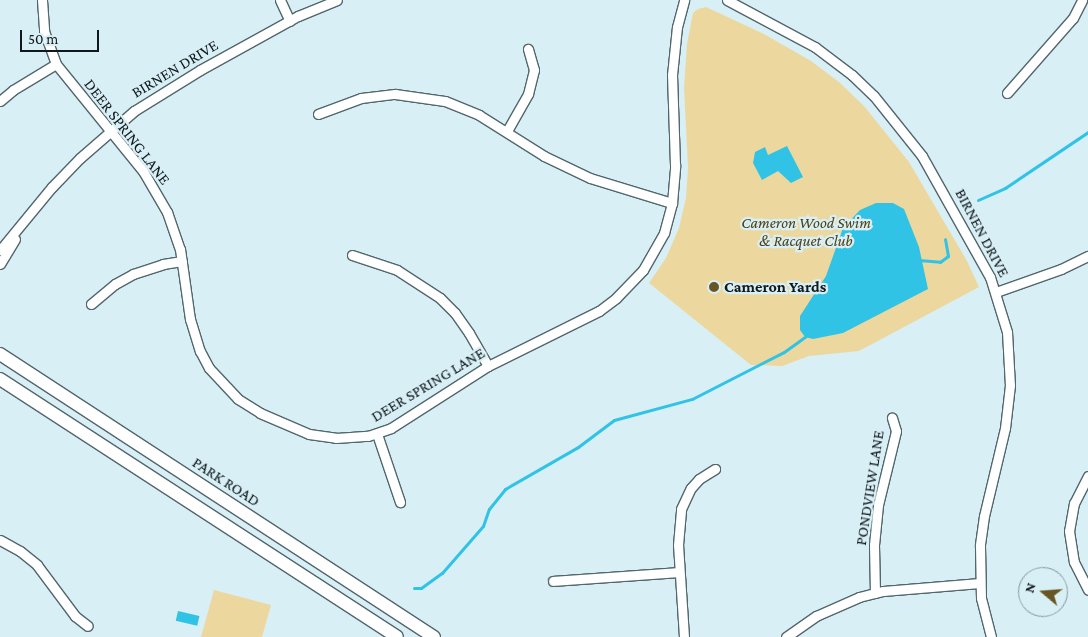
<!DOCTYPE html>
<html>
<head>
<meta charset="utf-8">
<style>
  body { margin:0 }
  #map { position:relative; width:1088px; height:637px; overflow:hidden; background:#d8eff6; font-family:"Crimson Pro",serif }
  div>[style] { position:absolute }
  [style*='--x'] { left:calc(var(--x)*1px); top:calc(var(--y)*1px); width:calc(var(--w)*1px); rotate:calc(var(--a)*1deg) }
  .green>* { inset:0; background:#ecd89e }
  .water>* { inset:0; background:#30c3e6; transform-origin:0 0 }
  .stream>* { height:3px; margin:-1.5px; padding:0 1.5px; transform-origin:1.5px; border-radius:1.5px; background:#30c3e6 }
  .roads { filter:drop-shadow(1px 0 #52666c) drop-shadow(-1px 0 #52666c) drop-shadow(0 1px #52666c) drop-shadow(0 -1px #52666c) }
  .street>* { height:9px; margin:-4.5px; padding:0 4.5px; transform-origin:4.5px; border-radius:4.5px; background:#fff }
  .secondary>* { height:12px; margin:-6px; padding:0 6px; transform-origin:6px; border-radius:6px; background:#fff }
  .dots>* { width:14px; height:14px; translate:-50% -50%; box-sizing:border-box; border:2px solid #d8eff6; border-radius:50% }
  span { translate:-50% -50%; white-space:nowrap; text-align:center; line-height:1.15; -webkit-text-stroke:4.5px #d8eff6; paint-order:stroke }
  .street-label { font-size:16px; color:#10181a }
  .park-label { font-size:16px; color:#4e4015; font-style:italic }
  .poi-label { font-size:16px; color:#10181a; font-weight:700 }
  .left { translate:0 -50%; text-align:left }
  .north { position:absolute; left:1018px; top:567px; width:50px; height:50px; box-sizing:border-box; background:#d8eff6; border:1px solid #88999e; border-radius:50%; rotate:288deg; font-size:14px; font-weight:700; line-height:20px; text-align:center; color:#10181a }
  .north::after { content:''; display:block; margin:auto; width:18px; height:22px; background:#675624; clip-path:polygon(50% 0,100% 100%,50% 72%,0 100%) }
  .scale { position:absolute; left:20px; top:30px; width:79px; height:22px; box-sizing:border-box; border:2px solid #10181a; border-top:0; padding-left:6px; font-size:15px; line-height:18px; white-space:nowrap; color:#10181a; -webkit-text-stroke:4px #d8eff6; paint-order:stroke }
</style>
</head>
<body>
<div id="map">
  <div class="green">
    <i style="clip-path:polygon(706px 7px,764px 34px,811px 61px,839px 82px,864px 106px,909px 162px,967px 261px,979px 287px,859px 351px,809px 356px,782px 366px,751px 365px,649px 283px,666px 258px,679px 228px,686px 198px,688px 167px,684px 88px,687px 44px,693px 13px,698px 9px)"></i>
    <i style="clip-path:polygon(214px 590px,271px 605px,262px 637px,201px 637px)"></i>
  </div>
  <div class="water">
    <i style="clip-path:polygon(787px 146px,803px 177px,791px 183px,778px 171px,762px 180px,753px 163px,755px 152px,765px 147px,768px 155px)"></i>
    <i style="clip-path:polygon(876px 203px,893px 203px,904px 209px,919px 247px,928px 289px,843px 333px,813px 339px,805px 337px,800px 330px,800px 316px,826px 276px,843px 228px,860px 210px)"></i>
    <i style="left:178px;top:611px;width:22px;height:10px;rotate:13deg"></i>
  </div>
  <div class="stream">
    <i style="--x:978;--y:200;--w:30;--a:-24"></i>
    <i style="--x:1005;--y:188;--w:100;--a:-34"></i>
    <i style="--x:919;--y:260;--w:21;--a:5"></i>
    <i style="--x:940;--y:262;--w:10;--a:-37"></i>
    <i style="--x:948;--y:256;--w:17;--a:-100"></i>
    <i style="--x:414;--y:588;--w:7;--a:0"></i>
    <i style="--x:421;--y:588;--w:26;--a:-36"></i>
    <i style="--x:442;--y:573;--w:62;--a:-48.9"></i>
    <i style="--x:483;--y:526;--w:18;--a:-71"></i>
    <i style="--x:489;--y:509;--w:26;--a:-51"></i>
    <i style="--x:505;--y:489;--w:84;--a:-29.9"></i>
    <i style="--x:578;--y:447;--w:45;--a:-36.9"></i>
    <i style="--x:614;--y:420;--w:81;--a:-15.1"></i>
    <i style="--x:692;--y:399;--w:103;--a:-27.1"></i>
    <i style="--x:784;--y:352;--w:29;--a:-36"></i>
  </div>
  <div class="roads">
    <div class="street">
      <i style="--x:42;--y:0;--w:31;--a:86"></i>
      <i style="--x:44;--y:31;--w:35;--a:70"></i>
      <i style="--x:56;--y:64;--w:138;--a:50.9"></i>
      <i style="--x:143;--y:171;--w:48;--a:59.7"></i>
      <i style="--x:167;--y:212;--w:39;--a:71"></i>
      <i style="--x:180;--y:249;--w:71;--a:81.9"></i>
      <i style="--x:190;--y:319;--w:34;--a:73"></i>
      <i style="--x:200;--y:351;--w:19;--a:62"></i>
      <i style="--x:209;--y:368;--w:42;--a:46.9"></i>
      <i style="--x:238;--y:399;--w:26;--a:32"></i>
      <i style="--x:260;--y:413;--w:53;--a:23.2"></i>
      <i style="--x:309;--y:434;--w:27;--a:8"></i>
      <i style="--x:336;--y:438;--w:32;--a:-4"></i>
      <i style="--x:368;--y:436;--w:24;--a:-19"></i>
      <i style="--x:391;--y:428;--w:115;--a:-32.6"></i>
      <i style="--x:488;--y:366;--w:124;--a:-26.4"></i>
      <i style="--x:599;--y:311;--w:21;--a:-37"></i>
      <i style="--x:616;--y:298;--w:39;--a:-46"></i>
      <i style="--x:643;--y:270;--w:43;--a:-60.4"></i>
      <i style="--x:664;--y:233;--w:31;--a:-75"></i>
      <i style="--x:672;--y:203;--w:38;--a:-85"></i>
      <i style="--x:675;--y:165;--w:90;--a:-91.9"></i>
      <i style="--x:672;--y:75;--w:48;--a:-84.1"></i>
      <i style="--x:677;--y:27;--w:28;--a:-75"></i>
      <i style="--x:280;--y:0;--w:23;--a:65"></i>
      <i style="--x:727;--y:0;--w:100;--a:28.1"></i>
      <i style="--x:815;--y:47;--w:46;--a:37.1"></i>
      <i style="--x:852;--y:75;--w:30;--a:44"></i>
      <i style="--x:874;--y:96;--w:77;--a:51.3"></i>
      <i style="--x:922;--y:156;--w:139;--a:60.7"></i>
      <i style="--x:990;--y:277;--w:58;--a:72.8"></i>
      <i style="--x:1007;--y:332;--w:53;--a:86.8"></i>
      <i style="--x:1010;--y:385;--w:43;--a:96.6"></i>
      <i style="--x:1005;--y:428;--w:90;--a:103.4"></i>
      <i style="--x:984;--y:516;--w:30;--a:98"></i>
      <i style="--x:980;--y:546;--w:52;--a:88.9"></i>
      <i style="--x:981;--y:598;--w:40;--a:75.6"></i>
      <i style="--x:1007;--y:93;--w:100;--a:-48.7"></i>
      <i style="--x:1073;--y:18;--w:20;--a:-63"></i>
      <i style="--x:0;--y:101;--w:17;--a:-40"></i>
      <i style="--x:13;--y:90;--w:50;--a:-31.2"></i>
      <i style="--x:318;--y:114;--w:46;--a:-20.4"></i>
      <i style="--x:361;--y:98;--w:34;--a:-7"></i>
      <i style="--x:395;--y:94;--w:50;--a:8"></i>
      <i style="--x:445;--y:101;--w:37;--a:22"></i>
      <i style="--x:479;--y:115;--w:77;--a:32.2"></i>
      <i style="--x:544;--y:156;--w:51;--a:25.6"></i>
      <i style="--x:590;--y:178;--w:86;--a:17"></i>
      <i style="--x:507;--y:131;--w:43;--a:-60.4"></i>
      <i style="--x:528;--y:94;--w:25;--a:-76"></i>
      <i style="--x:534;--y:70;--w:22;--a:-106"></i>
      <i style="--x:0;--y:250;--w:82;--a:-50.5"></i>
      <i style="--x:52;--y:187;--w:40;--a:-46"></i>
      <i style="--x:80;--y:158;--w:72;--a:-41"></i>
      <i style="--x:134;--y:111;--w:78;--a:-31.8"></i>
      <i style="--x:200;--y:70;--w:112;--a:-28.9"></i>
      <i style="--x:298;--y:16;--w:42;--a:-22.3"></i>
      <i style="--x:352;--y:255;--w:47;--a:18.4"></i>
      <i style="--x:397;--y:270;--w:51;--a:33.1"></i>
      <i style="--x:440;--y:298;--w:21;--a:45"></i>
      <i style="--x:455;--y:313;--w:24;--a:55"></i>
      <i style="--x:469;--y:333;--w:38;--a:60"></i>
      <i style="--x:0;--y:264;--w:29;--a:-59"></i>
      <i style="--x:996;--y:292;--w:69;--a:-19.5"></i>
      <i style="--x:1061;--y:269;--w:30;--a:-26"></i>
      <i style="--x:91;--y:304;--w:31;--a:-40"></i>
      <i style="--x:115;--y:284;--w:21;--a:-29"></i>
      <i style="--x:133;--y:274;--w:32;--a:-18"></i>
      <i style="--x:163;--y:264;--w:19;--a:-9"></i>
      <i style="--x:377;--y:434;--w:72;--a:71.3"></i>
      <i style="--x:1088;--y:476;--w:30;--a:117"></i>
      <i style="--x:1074;--y:503;--w:28;--a:100"></i>
      <i style="--x:1069;--y:531;--w:31;--a:81"></i>
      <i style="--x:1074;--y:562;--w:31;--a:63"></i>
      <i style="--x:0;--y:540;--w:23;--a:29"></i>
      <i style="--x:20;--y:551;--w:22;--a:39"></i>
      <i style="--x:37;--y:565;--w:64;--a:53.3"></i>
      <i style="--x:75;--y:616;--w:16;--a:38"></i>
      <i style="--x:553;--y:581;--w:126;--a:-4.1"></i>
      <i style="--x:875;--y:593;--w:48;--a:-91.2"></i>
      <i style="--x:874;--y:545;--w:40;--a:-84.3"></i>
      <i style="--x:878;--y:505;--w:76;--a:-76.3"></i>
      <i style="--x:896;--y:431;--w:14;--a:-107"></i>
      <i style="--x:684;--y:637;--w:92;--a:-93.7"></i>
      <i style="--x:678;--y:545;--w:36;--a:-85"></i>
      <i style="--x:681;--y:509;--w:23;--a:-65"></i>
      <i style="--x:691;--y:488;--w:12;--a:-48"></i>
      <i style="--x:699;--y:479;--w:19;--a:-32"></i>
      <i style="--x:786;--y:637;--w:37;--a:-35"></i>
      <i style="--x:816;--y:616;--w:47;--a:-23.8"></i>
      <i style="--x:859;--y:597;--w:25;--a:-14"></i>
      <i style="--x:883;--y:591;--w:97;--a:-4.7"></i>
    </div>
    <div class="secondary">
      <i style="--x:0;--y:354;--w:518;--a:33.11"></i>
      <i style="--x:0;--y:379;--w:473;--a:33"></i>
    </div>
  </div>
  <div class="dots">
    <i style="left:714px;top:287px;background:#675624"></i>
  </div>
  <div class="street-label">
    <span style="left:175px;top:69px;rotate:-31deg">BIRNEN DRIVE</span>
    <span style="left:127px;top:132px;rotate:52deg">DEER SPRING LANE</span>
    <span style="left:982px;top:233px;rotate:62deg">BIRNEN DRIVE</span>
    <span style="left:428px;top:385px;rotate:-31deg">DEER SPRING LANE</span>
    <span style="left:226px;top:482px;rotate:33deg">PARK ROAD</span>
    <span style="left:870px;top:488px;rotate:-81deg">PONDVIEW LANE</span>
  </div>
  <div class="park-label">
    <span style="left:806px;top:232px">Cameron Wood Swim<br>&amp; Racquet Club</span>
  </div>
  <div class="poi-label">
    <span class="left" style="left:724px;top:287px">Cameron Yards</span>
  </div>
  <div class="north">N</div>
  <div class="scale">50 m</div>
</div>
</body>
</html>
